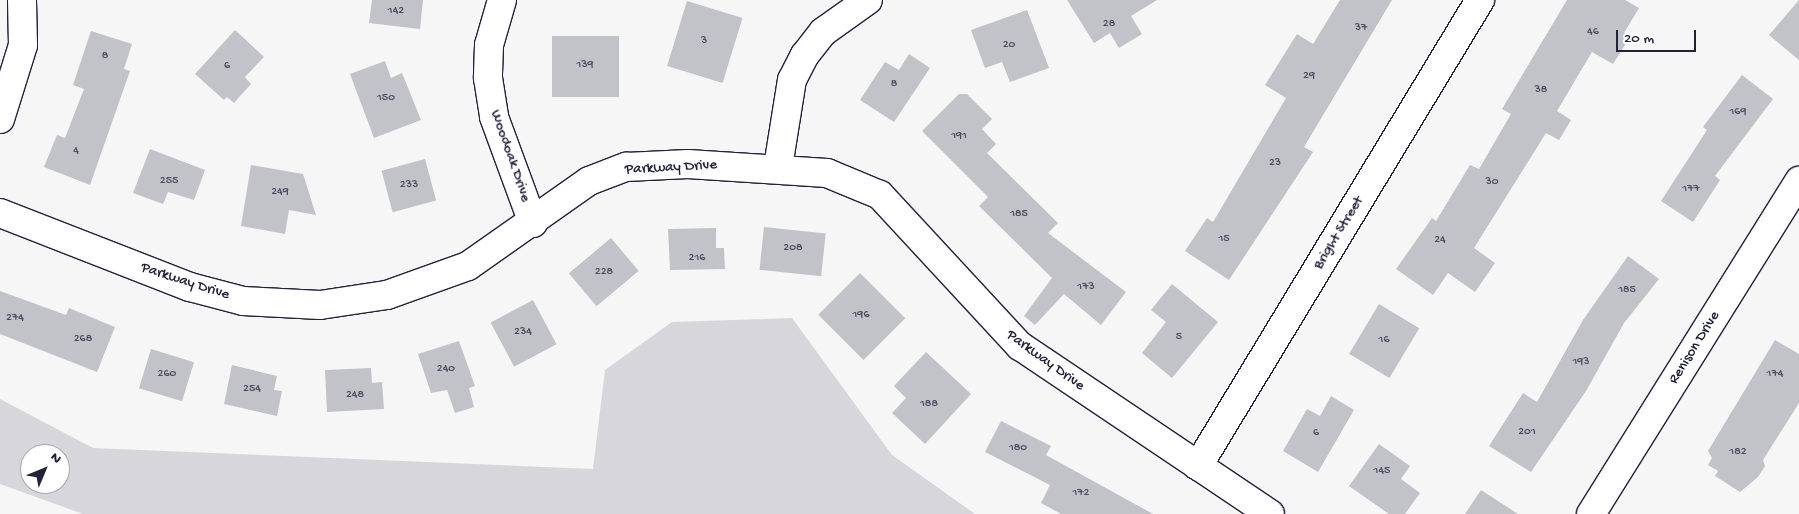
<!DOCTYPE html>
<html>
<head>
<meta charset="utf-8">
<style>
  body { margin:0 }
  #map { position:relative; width:1799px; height:514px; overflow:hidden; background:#f6f6f7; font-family:"Gochi Hand",sans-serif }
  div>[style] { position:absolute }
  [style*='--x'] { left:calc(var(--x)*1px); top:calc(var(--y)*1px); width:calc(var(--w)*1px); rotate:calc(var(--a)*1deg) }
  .green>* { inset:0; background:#d7d7db }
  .building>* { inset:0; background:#c2c2c9; transform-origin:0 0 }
  .roads { filter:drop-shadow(1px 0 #22223b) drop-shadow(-1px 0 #22223b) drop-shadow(0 1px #22223b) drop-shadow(0 -1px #22223b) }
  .minor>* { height:28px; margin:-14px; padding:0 14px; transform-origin:14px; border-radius:14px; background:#fff }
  span { translate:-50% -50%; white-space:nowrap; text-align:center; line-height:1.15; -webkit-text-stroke:5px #fff; paint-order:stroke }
  .number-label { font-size:12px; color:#4a4a5e }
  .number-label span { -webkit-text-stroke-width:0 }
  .street-label { font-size:15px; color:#22223b }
  .north { position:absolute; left:20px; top:444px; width:50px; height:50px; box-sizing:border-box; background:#fff; border:1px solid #a7a7b1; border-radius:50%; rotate:45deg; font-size:14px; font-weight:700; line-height:20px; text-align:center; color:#22223b }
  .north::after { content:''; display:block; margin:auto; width:18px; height:22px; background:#22223b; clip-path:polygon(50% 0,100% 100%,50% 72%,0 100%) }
  .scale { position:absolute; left:1616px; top:30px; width:80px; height:22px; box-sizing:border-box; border:2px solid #22223b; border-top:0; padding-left:6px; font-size:15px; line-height:18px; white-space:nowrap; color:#22223b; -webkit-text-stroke:4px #fff; paint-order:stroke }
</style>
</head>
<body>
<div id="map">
  <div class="green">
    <i style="clip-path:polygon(evenodd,792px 318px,892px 455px,975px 514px,83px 514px,0 484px,0 399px,93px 448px,593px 469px,605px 370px,672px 322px,792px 318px,30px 454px,60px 454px,60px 484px,30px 484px,30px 454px)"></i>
  </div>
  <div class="building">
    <i style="clip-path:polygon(372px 0,423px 0,420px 29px,369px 23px)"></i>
    <i style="clip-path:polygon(1067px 0,1157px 0,1131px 16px,1142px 34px,1119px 48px,1110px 33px,1094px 43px)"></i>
    <i style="clip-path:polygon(1340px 0,1392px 0,1304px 147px,1313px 152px,1229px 280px,1185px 251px,1207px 218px,1213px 222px,1286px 98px,1265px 85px,1297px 34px,1313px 44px)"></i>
    <i style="clip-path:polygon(1567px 0,1625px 0,1639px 8px,1624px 33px,1630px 37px,1613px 64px,1592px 52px,1557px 111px,1571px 120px,1559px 140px,1546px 133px,1474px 248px,1495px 263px,1475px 292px,1448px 273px,1433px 295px,1396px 269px,1432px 218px,1436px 221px,1470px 165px,1479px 169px,1511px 114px,1502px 109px)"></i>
    <i style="clip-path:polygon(1799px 0,1799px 60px,1769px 35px)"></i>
    <i style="left:687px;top:1px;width:58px;height:68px;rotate:17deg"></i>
    <i style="clip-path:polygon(1027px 10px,1049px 68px,1010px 82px,1002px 62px,985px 68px,971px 30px)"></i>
    <i style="clip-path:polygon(235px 30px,264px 57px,245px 77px,251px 84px,234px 103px,227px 97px,224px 100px,195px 74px)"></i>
    <i style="clip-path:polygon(91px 31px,132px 44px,124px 69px,130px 71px,90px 185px,44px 167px,57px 135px,65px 138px,84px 89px,73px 85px)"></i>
    <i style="left:552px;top:36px;width:67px;height:61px"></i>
    <i style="clip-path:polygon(909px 54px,930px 68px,894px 122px,860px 100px,885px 62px,899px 70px)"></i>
    <i style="clip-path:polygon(385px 61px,391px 78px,402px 73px,421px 120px,374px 138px,350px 74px)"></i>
    <i style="clip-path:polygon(1742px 75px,1773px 99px,1715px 176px,1720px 180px,1693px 222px,1661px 201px,1707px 130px,1703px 127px)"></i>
    <i style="clip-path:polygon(959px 94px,967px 94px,992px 119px,982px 129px,996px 144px,987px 153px,1058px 223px,1048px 233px,1126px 292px,1101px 325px,1064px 294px,1035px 325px,1024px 316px,1052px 278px,979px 206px,988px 197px,922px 131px)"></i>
    <i style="clip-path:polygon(150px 149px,205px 170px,194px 200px,168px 192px,163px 204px,133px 193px)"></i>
    <i style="left:425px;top:159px;width:43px;height:45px;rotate:75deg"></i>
    <i style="clip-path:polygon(251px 165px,303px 174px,316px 215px,289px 210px,285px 234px,241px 226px)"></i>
    <i style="left:764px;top:227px;width:62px;height:43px;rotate:6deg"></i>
    <i style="clip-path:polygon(716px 228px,716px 248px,724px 248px,725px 269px,670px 270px,668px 229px)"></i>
    <i style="left:611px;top:238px;width:43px;height:55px;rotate:50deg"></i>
    <i style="clip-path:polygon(1628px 256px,1659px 279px,1624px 323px,1586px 391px,1531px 472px,1489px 446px,1523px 393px,1537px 402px,1583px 320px)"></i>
    <i style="left:860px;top:273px;width:64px;height:59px;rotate:45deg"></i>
    <i style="clip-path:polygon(1172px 284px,1218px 322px,1172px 378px,1142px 353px,1166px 322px,1151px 310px)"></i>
    <i style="clip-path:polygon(0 291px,66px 315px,69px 308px,115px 327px,97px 372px,0 334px)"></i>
    <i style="left:533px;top:300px;width:50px;height:48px;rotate:62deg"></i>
    <i style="left:1379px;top:304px;width:47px;height:58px;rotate:31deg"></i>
    <i style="clip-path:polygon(1775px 340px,1799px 354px,1799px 403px,1763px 460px,1765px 466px,1758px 477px,1740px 492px,1715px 476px,1718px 471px,1708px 465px,1712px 458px,1708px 451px)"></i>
    <i style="clip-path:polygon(459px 341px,475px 386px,469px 388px,474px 407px,455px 413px,447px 390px,431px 393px,418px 354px)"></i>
    <i style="left:151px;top:349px;width:45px;height:41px;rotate:17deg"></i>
    <i style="clip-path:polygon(926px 352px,971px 394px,925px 444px,892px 413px,906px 398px,894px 386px)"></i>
    <i style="clip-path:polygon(232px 365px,277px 376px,274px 390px,282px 391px,277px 416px,224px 404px)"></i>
    <i style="clip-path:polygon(371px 368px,372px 383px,382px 382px,384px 409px,327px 412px,325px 370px)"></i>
    <i style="clip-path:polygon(1331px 396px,1354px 410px,1318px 472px,1283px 451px,1307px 409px,1320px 416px)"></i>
    <i style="clip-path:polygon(1001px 421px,1051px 446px,1046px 455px,1153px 514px,1061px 514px,1041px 503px,1050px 485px,985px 452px)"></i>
    <i style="clip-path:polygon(1379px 444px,1410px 466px,1401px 479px,1420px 493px,1405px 514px,1389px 514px,1349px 486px)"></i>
    <i style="clip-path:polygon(1481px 490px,1518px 514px,1465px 514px)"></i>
  </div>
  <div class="roads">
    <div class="minor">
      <i style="--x:502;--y:0;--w:47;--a:106.1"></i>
      <i style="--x:489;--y:45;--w:33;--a:92"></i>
      <i style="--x:488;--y:78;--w:39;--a:81"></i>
      <i style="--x:494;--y:117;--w:113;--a:69.8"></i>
      <i style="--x:0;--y:119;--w:77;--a:-72.7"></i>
      <i style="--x:23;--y:45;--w:45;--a:-91.3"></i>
      <i style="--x:778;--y:167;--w:88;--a:-80.9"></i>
      <i style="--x:792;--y:80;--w:28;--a:-63"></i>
      <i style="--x:805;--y:55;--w:29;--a:-52"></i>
      <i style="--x:823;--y:32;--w:55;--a:-35.4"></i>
      <i style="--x:0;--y:213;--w:204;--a:21.3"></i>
      <i style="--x:190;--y:287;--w:55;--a:14.8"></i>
      <i style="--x:243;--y:301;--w:77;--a:3"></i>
      <i style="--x:320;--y:305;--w:68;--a:-8.5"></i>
      <i style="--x:387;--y:295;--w:86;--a:-19.7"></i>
      <i style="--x:468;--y:266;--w:148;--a:-35.1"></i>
      <i style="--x:589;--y:181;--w:40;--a:-21"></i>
      <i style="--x:626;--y:167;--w:62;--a:-2.8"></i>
      <i style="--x:688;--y:164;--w:139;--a:3.7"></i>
      <i style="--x:827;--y:173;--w:57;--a:22.5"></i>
      <i style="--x:880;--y:195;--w:206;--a:47.2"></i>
      <i style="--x:1020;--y:346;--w:301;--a:33.9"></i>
      <i style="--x:1198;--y:466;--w:545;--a:-58.82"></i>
      <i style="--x:1591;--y:514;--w:393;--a:-58"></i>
    </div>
  </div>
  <div class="number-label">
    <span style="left:396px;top:12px">142</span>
    <span style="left:1109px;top:25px">28</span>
    <span style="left:1361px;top:29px">37</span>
    <span style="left:1593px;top:33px">46</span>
    <span style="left:704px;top:42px">3</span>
    <span style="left:1009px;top:46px">20</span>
    <span style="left:105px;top:57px">8</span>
    <span style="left:585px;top:66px">139</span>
    <span style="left:227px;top:67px">6</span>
    <span style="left:1309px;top:77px">29</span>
    <span style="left:894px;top:85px">8</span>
    <span style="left:1541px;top:91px">38</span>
    <span style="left:386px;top:99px">150</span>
    <span style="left:1738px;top:113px">169</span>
    <span style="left:959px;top:137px">191</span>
    <span style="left:76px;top:152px">4</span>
    <span style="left:1275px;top:164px">23</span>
    <span style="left:169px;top:182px">255</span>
    <span style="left:1492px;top:183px">30</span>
    <span style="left:409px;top:186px">233</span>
    <span style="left:1691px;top:190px">177</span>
    <span style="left:280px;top:193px">249</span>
    <span style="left:1019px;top:215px">185</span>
    <span style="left:1224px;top:240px">15</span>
    <span style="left:1440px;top:241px">24</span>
    <span style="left:793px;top:249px">208</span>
    <span style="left:697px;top:259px">216</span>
    <span style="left:604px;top:273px">228</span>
    <span style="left:1086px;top:288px">173</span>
    <span style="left:1627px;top:291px">185</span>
    <span style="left:861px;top:316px">196</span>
    <span style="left:15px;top:319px">274</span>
    <span style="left:523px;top:333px">234</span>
    <span style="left:1179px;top:338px">5</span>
    <span style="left:83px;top:340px">268</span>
    <span style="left:1384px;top:341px">16</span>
    <span style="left:1581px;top:363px">193</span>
    <span style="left:446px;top:370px">240</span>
    <span style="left:167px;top:375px">260</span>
    <span style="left:1775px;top:375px">174</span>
    <span style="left:252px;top:390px">254</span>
    <span style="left:355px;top:396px">248</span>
    <span style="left:929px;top:405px">188</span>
    <span style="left:1527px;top:433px">201</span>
    <span style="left:1316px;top:434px">6</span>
    <span style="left:1018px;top:449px">180</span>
    <span style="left:1738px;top:453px">182</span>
    <span style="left:1382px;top:472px">145</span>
    <span style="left:1081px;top:494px">172</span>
  </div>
  <div class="street-label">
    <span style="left:510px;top:156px;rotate:71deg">Woodoak Drive</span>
    <span style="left:671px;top:168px;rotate:-3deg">Parkway Drive</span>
    <span style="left:1339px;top:233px;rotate:-59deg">Bright Street</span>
    <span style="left:185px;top:282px;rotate:18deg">Parkway Drive</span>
    <span style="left:1695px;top:348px;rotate:-58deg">Renison Drive</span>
    <span style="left:1045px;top:361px;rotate:36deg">Parkway Drive</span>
  </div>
  <div class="north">N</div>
  <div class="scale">20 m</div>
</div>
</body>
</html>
